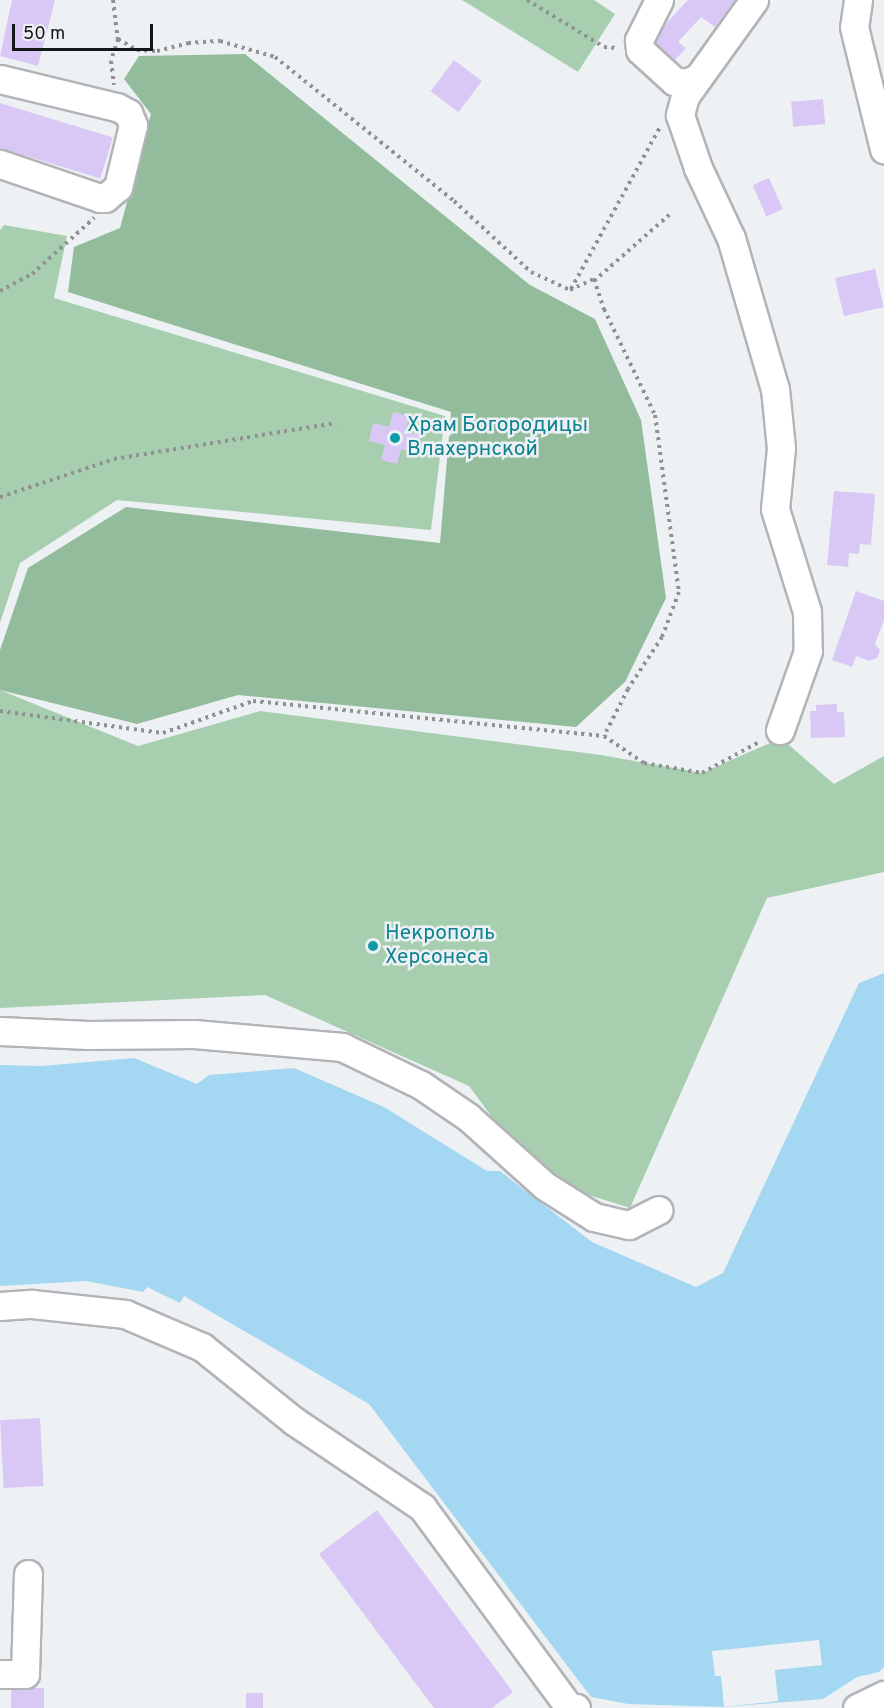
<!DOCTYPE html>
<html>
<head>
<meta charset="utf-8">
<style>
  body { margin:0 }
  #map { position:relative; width:884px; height:1708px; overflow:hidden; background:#eef1f4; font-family:Overpass,sans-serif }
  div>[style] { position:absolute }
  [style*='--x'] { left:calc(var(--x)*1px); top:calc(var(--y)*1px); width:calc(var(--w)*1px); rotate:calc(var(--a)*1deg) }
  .green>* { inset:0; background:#a7cfaf }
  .forest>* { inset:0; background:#92bc9b }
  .water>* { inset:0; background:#a4d8f2 }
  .pier>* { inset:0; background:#eef1f4 }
  .building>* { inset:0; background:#d9c8f6; transform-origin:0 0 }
  .path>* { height:4px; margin-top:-2px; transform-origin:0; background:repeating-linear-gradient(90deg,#8f9193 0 3px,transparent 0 7.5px) }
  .roads { filter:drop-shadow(2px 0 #b2b4b7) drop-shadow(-2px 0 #b2b4b7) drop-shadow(0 2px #b2b4b7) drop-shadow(0 -2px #b2b4b7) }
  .minor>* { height:27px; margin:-13.5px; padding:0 13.5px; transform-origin:13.5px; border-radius:13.5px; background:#fff }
  .dots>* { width:16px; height:16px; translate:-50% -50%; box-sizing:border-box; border:3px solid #eef1f4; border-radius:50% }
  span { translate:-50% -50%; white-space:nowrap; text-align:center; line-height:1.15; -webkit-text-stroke:5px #eef1f4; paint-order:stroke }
  .culture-label { font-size:21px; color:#0d838f }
  .left { translate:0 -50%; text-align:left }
  .scale { position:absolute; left:12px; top:24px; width:141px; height:27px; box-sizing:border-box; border:3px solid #151617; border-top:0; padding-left:8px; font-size:18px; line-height:21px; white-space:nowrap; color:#151617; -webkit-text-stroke:4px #eef1f4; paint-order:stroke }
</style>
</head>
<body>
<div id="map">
  <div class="green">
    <i style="clip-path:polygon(462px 0,594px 0,615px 14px,578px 72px)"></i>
    <i style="clip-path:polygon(4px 225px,67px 236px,54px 298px,445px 416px,431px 530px,117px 500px,20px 563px,0 623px,0 230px)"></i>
    <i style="clip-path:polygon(0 690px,138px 746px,260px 711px,601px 755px,702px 773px,781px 738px,834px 784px,884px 756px,884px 872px,767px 898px,630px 1208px,538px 1179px,469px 1086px,265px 995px,0 1008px)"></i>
  </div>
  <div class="forest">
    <i style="clip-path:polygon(245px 54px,530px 285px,595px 319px,641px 420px,666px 598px,625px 682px,576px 727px,238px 695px,137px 724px,0 690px,0 650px,28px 568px,126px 507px,440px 543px,451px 412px,68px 292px,74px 247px,120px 228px,151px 114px,124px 79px,139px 56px)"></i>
  </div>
  <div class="water">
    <i style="clip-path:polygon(884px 973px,884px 1667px,879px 1672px,857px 1677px,823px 1699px,724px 1707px,628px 1704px,591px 1697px,369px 1404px,184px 1296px,180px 1303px,147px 1287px,143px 1292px,86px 1281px,0 1286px,0 1065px,42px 1066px,134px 1058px,197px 1084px,209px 1075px,294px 1068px,384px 1107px,487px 1171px,500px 1171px,592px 1242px,696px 1287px,723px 1273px,859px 983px)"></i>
  </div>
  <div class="pier">
    <i style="clip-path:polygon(819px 1640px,822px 1665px,775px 1670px,778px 1701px,724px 1707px,721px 1676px,715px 1676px,712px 1651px)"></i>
  </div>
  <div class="building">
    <i style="clip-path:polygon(12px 0,55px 0,38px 66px,0 56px)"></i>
    <i style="clip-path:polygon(688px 0,735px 0,715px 27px,701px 17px,678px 42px,686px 48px,675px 60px,655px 43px,663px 27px)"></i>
    <i style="left:454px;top:60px;width:35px;height:39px;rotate:37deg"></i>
    <i style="left:823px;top:99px;width:25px;height:32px;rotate:85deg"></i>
    <i style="left:0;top:103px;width:118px;height:43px;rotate:17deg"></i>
    <i style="left:769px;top:178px;width:34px;height:18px;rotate:66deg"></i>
    <i style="left:875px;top:269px;width:39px;height:41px;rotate:77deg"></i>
    <i style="clip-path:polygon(393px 412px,409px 416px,406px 431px,421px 435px,416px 453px,401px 449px,397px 464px,381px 460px,385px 445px,369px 441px,373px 423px,389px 427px)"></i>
    <i style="clip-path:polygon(834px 491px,875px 494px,871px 545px,860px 544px,859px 554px,849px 553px,848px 567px,827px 565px)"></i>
    <i style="clip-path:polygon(856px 591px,884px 601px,884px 620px,875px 644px,880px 650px,877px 658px,869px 661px,856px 656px,852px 667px,832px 660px)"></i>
    <i style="clip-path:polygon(837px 704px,837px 712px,844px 712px,845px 737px,811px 738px,810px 711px,816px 711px,816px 705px)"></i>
    <i style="left:40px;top:1418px;width:68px;height:40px;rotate:87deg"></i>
    <i style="clip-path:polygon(377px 1510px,513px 1692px,492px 1708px,434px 1708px,319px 1554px)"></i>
    <i style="left:44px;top:1688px;width:20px;height:33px;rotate:90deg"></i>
    <i style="left:263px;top:1693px;width:15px;height:17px;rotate:90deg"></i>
  </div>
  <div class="path">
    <i style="--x:113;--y:0;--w:39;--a:83"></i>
    <i style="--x:118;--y:39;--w:23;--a:108"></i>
    <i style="--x:111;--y:61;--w:24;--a:83"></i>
    <i style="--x:527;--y:0;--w:90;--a:31.4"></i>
    <i style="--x:604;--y:47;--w:14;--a:4"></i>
    <i style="--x:118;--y:39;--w:22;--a:30"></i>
    <i style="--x:137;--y:50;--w:20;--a:3"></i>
    <i style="--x:157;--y:51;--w:32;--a:-14"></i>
    <i style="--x:188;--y:43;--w:32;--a:-4"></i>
    <i style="--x:220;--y:41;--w:57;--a:16.2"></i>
    <i style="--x:275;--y:57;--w:230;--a:38.8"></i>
    <i style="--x:454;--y:201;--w:105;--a:42.7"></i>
    <i style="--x:531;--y:272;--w:43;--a:24.8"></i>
    <i style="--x:570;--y:290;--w:26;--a:-25"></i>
    <i style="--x:594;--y:279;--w:32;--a:72"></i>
    <i style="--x:604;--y:309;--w:118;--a:64.3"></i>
    <i style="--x:655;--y:415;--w:179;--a:82.3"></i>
    <i style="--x:679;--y:592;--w:48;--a:110.7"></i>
    <i style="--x:662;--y:637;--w:62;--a:123.2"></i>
    <i style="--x:628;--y:689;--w:53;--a:117.1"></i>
    <i style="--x:604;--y:736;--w:48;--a:34"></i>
    <i style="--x:644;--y:763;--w:59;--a:9.8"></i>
    <i style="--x:702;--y:773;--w:67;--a:-28.5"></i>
    <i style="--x:594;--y:281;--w:103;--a:-41.4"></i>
    <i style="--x:571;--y:289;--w:185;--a:-61.2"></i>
    <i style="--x:0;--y:291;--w:36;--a:-28"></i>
    <i style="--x:32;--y:274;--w:84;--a:-42.1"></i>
    <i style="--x:0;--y:497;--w:120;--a:-18.4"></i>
    <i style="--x:114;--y:459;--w:225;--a:-9.2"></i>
    <i style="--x:0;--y:711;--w:164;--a:7.7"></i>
    <i style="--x:163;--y:733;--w:96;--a:-19.6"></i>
    <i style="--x:253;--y:701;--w:353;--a:5.7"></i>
  </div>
  <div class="roads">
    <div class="minor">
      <i style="--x:659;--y:0;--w:45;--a:116.6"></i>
      <i style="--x:639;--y:40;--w:10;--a:84"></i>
      <i style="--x:640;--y:50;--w:46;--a:42.4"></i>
      <i style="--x:674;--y:81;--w:12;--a:9"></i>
      <i style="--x:686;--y:83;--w:12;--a:-24"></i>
      <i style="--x:754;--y:0;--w:118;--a:125.7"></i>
      <i style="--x:685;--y:96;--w:20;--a:105"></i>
      <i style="--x:680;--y:115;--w:56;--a:71.2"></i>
      <i style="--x:698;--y:168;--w:77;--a:64.8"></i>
      <i style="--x:731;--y:238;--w:157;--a:73.8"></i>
      <i style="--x:775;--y:389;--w:59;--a:84.2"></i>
      <i style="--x:781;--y:448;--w:61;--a:95.6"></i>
      <i style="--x:775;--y:509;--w:108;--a:72.7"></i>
      <i style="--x:807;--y:612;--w:39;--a:89"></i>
      <i style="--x:808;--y:651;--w:84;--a:109.5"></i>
      <i style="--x:858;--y:0;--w:27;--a:98"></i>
      <i style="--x:854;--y:27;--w:126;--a:76.2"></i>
      <i style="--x:0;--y:79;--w:120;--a:13.5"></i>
      <i style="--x:117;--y:107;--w:13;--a:29"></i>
      <i style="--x:128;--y:113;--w:13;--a:67"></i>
      <i style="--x:133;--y:125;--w:64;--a:103.6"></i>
      <i style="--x:118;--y:187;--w:17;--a:140"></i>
      <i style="--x:105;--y:198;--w:5;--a:180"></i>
      <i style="--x:100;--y:198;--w:106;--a:-161.2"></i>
      <i style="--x:0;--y:1031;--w:88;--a:2.6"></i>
      <i style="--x:88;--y:1035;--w:106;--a:-0.5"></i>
      <i style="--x:194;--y:1034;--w:149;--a:5"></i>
      <i style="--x:342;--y:1047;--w:88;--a:25.7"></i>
      <i style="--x:421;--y:1085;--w:57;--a:34.2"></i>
      <i style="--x:468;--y:1117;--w:103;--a:41.9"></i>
      <i style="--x:545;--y:1186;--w:58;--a:32.3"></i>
      <i style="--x:594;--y:1217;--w:36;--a:13"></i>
      <i style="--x:629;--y:1225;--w:33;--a:-27"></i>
      <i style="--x:0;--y:1306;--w:32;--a:-4"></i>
      <i style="--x:32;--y:1304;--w:94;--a:6.1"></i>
      <i style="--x:125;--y:1314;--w:84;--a:23.2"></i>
      <i style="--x:202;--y:1347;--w:118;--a:38.8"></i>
      <i style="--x:294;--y:1421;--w:154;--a:33.9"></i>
      <i style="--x:422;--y:1507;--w:248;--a:53.7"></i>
      <i style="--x:569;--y:1707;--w:7;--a:8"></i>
      <i style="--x:0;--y:1674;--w:25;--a:0"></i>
      <i style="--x:25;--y:1674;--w:100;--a:-88.3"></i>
      <i style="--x:857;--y:1708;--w:30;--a:-26"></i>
    </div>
  </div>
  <div class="dots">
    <i style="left:395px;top:438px;background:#0f9aa8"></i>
    <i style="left:373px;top:946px;background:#0f9aa8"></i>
  </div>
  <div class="culture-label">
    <span class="left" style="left:407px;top:438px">Храм Богородицы<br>Влахернской</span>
    <span class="left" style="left:385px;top:946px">Некрополь<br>Херсонеса</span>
  </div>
  <div class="scale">50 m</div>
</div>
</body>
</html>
